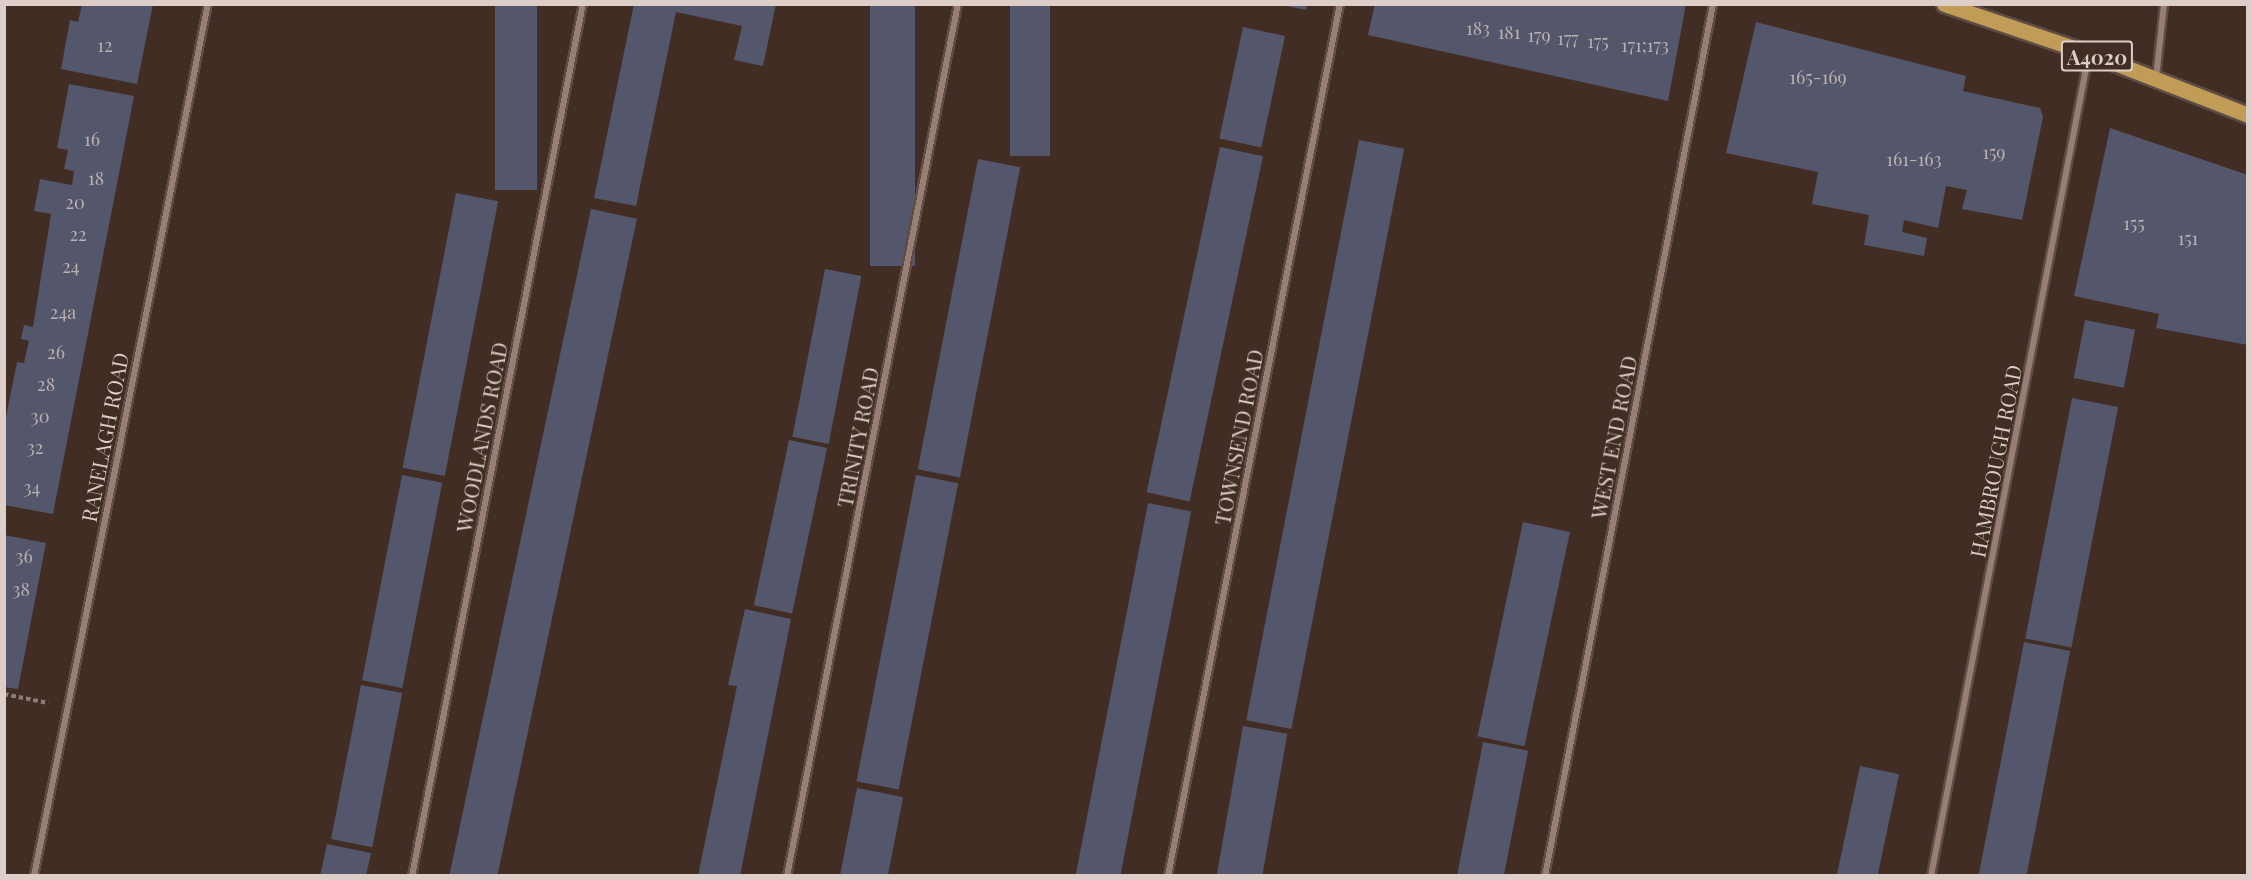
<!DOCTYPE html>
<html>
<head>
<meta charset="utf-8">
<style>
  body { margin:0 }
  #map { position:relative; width:2252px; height:880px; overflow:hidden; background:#422d24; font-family:"Playfair Display",serif }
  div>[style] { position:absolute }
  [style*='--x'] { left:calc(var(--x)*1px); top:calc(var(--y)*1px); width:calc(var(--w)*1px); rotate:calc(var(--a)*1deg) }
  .building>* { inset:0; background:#54566c; transform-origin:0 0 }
  .path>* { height:4px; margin-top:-2px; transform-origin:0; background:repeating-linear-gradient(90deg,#8d7b74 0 4.5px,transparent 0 7.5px) }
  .roads { filter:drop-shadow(2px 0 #5e4c45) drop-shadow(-2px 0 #5e4c45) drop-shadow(0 2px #5e4c45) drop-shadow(0 -2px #5e4c45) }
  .minor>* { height:6px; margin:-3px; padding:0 3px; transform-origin:3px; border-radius:3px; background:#987e74 }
  .primary>* { height:15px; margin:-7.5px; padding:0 7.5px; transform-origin:7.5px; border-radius:7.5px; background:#c09c56 }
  span { translate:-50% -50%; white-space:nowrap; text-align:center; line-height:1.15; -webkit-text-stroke:4.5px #422d24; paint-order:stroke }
  .number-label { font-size:18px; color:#bbb0b2 }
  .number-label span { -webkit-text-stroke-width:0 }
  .shield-label span { padding:2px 4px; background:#422d24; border:2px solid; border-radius:4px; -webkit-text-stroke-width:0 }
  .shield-label { font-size:20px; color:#ddcec9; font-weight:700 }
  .street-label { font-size:21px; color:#ddcec9 }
  .frame { position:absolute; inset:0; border:6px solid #ddcec9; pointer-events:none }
</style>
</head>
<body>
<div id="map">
  <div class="building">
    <i style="clip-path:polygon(82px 4px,153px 4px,137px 84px,61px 69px,70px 20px,78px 22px)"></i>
    <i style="left:495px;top:4px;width:42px;height:186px"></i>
    <i style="clip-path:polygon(634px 4px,776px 4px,763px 66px,734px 60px,742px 26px,676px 12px,636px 206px,594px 198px)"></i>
    <i style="left:870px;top:4px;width:45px;height:262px"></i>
    <i style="clip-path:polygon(1375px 4px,1686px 4px,1668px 101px,1368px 35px)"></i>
    <i style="left:1010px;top:5px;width:40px;height:151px"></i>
    <i style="clip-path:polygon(1282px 5px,1307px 5px,1306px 10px)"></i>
    <i style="clip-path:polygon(1756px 22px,1966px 76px,1963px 91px,2040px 108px,2043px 117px,2022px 220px,1962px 209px,1967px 190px,1946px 186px,1938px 228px,1904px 220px,1902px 232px,1927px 238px,1924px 256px,1864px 245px,1869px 215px,1812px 204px,1818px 172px,1726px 153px)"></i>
    <i style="left:1243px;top:27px;width:43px;height:114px;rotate:12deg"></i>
    <i style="clip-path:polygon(69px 84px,134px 96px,53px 514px,4px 505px,4px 427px,17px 362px,24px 363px,29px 341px,21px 339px,24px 325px,33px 327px,51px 214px,34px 211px,40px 179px,72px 185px,74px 171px,64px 169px,68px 150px,57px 148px)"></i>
    <i style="clip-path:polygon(2110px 128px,2248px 175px,2248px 345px,2156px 328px,2159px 314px,2074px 296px)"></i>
    <i style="left:1359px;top:140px;width:46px;height:591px;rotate:11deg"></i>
    <i style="left:1220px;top:147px;width:44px;height:353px;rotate:12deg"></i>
    <i style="left:978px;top:159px;width:43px;height:316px;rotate:11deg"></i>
    <i style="left:456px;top:193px;width:43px;height:280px;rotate:11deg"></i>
    <i style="left:591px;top:209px;width:47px;height:680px;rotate:12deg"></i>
    <i style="left:825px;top:269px;width:37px;height:171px;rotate:11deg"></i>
    <i style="left:2085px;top:320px;width:51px;height:59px;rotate:11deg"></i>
    <i style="left:2072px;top:398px;width:47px;height:245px;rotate:11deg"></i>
    <i style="left:789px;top:440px;width:39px;height:169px;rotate:12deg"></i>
    <i style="left:402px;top:475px;width:41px;height:209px;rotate:11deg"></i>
    <i style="left:916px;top:475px;width:43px;height:312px;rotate:11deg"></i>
    <i style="left:1148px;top:503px;width:44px;height:380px;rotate:11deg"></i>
    <i style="left:1523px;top:522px;width:48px;height:219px;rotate:12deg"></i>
    <i style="clip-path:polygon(4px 535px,46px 543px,18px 689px,4px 687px)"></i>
    <i style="clip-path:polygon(745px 609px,791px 619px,740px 876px,698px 876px,737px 686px,728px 685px)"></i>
    <i style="left:2024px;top:642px;width:47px;height:239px;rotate:11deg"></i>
    <i style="left:361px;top:685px;width:42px;height:157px;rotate:11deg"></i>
    <i style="left:1243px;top:726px;width:45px;height:153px;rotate:10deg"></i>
    <i style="left:1483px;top:742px;width:46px;height:137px;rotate:11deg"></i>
    <i style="left:1860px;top:766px;width:40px;height:112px;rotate:12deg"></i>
    <i style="left:857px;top:788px;width:47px;height:90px;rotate:11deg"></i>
    <i style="clip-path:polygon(327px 844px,371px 853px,366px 876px,320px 876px)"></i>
  </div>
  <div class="path">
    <i style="--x:4;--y:694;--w:45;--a:11.6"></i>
  </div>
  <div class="roads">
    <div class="minor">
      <i style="--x:2156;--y:78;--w:74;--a:-83.8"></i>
      <i style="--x:34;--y:876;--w:889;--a:-78.72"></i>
      <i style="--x:412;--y:876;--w:889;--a:-78.91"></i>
      <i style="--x:787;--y:876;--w:889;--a:-78.91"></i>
      <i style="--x:1168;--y:876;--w:889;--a:-78.84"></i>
      <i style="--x:1545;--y:876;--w:888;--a:-79.09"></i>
      <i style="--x:1931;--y:876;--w:838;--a:-79.13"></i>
    </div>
    <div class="primary">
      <i style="--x:1944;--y:4;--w:153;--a:18.7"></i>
      <i style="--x:2089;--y:53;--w:171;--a:21.3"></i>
    </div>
  </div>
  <div class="number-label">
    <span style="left:1478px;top:28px">183</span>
    <span style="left:1509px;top:32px">181</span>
    <span style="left:1539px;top:35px">179</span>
    <span style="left:1568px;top:38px">177</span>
    <span style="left:1598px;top:41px">175</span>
    <span style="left:105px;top:45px">12</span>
    <span style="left:1645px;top:45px">171;173</span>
    <span style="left:1818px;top:77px">165-169</span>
    <span style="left:92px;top:139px">16</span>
    <span style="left:1994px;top:152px">159</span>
    <span style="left:1914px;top:159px">161-163</span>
    <span style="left:96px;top:178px">18</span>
    <span style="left:75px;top:202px">20</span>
    <span style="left:2134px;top:223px">155</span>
    <span style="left:78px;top:234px">22</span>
    <span style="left:2188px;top:238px">151</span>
    <span style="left:71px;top:266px">24</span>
    <span style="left:63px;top:312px">24a</span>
    <span style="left:56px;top:352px">26</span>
    <span style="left:46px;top:384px">28</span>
    <span style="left:40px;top:416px">30</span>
    <span style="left:35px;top:447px">32</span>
    <span style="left:32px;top:487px">34</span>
    <span style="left:24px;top:556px">36</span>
    <span style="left:21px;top:589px">38</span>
  </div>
  <div class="shield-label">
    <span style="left:2097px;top:56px">A4020</span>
  </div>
  <div class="street-label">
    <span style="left:104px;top:437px;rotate:-79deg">RANELAGH ROAD</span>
    <span style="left:481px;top:437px;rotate:-79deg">WOODLANDS ROAD</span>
    <span style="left:857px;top:437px;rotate:-79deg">TRINITY ROAD</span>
    <span style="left:1238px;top:437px;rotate:-79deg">TOWNSEND ROAD</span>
    <span style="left:1613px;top:437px;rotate:-79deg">WEST END ROAD</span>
    <span style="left:1995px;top:461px;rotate:-79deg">HAMBROUGH ROAD</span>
  </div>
  <div class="frame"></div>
</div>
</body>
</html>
